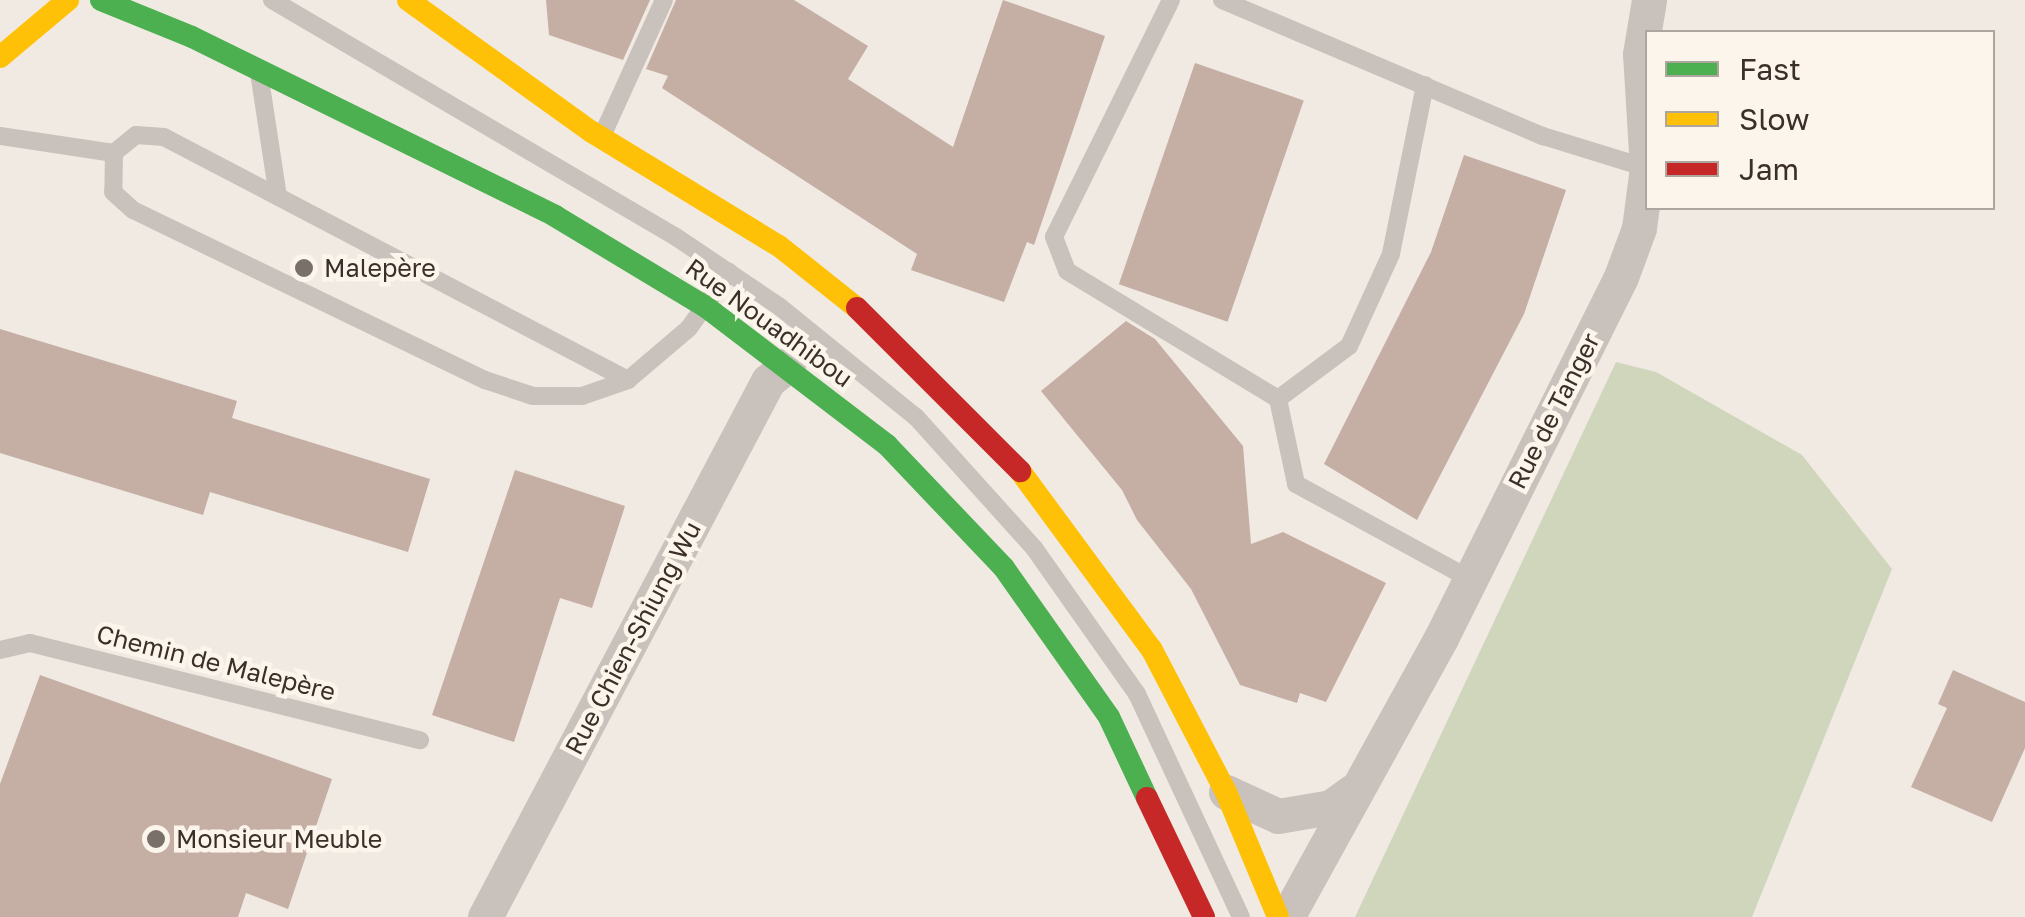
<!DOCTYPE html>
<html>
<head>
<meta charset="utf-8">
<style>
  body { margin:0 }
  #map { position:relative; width:2025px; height:917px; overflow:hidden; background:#f0eae3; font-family:"Golos Text",sans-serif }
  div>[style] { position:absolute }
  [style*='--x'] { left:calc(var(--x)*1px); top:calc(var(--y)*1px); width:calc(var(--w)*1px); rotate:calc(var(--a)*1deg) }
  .green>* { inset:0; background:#d0d6bc }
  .building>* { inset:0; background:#c5aea4; transform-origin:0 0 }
  .lane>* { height:18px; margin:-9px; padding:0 9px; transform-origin:9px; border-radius:9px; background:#c9c2bc }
  .street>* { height:35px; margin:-17.5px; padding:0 17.5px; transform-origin:17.5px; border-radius:17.5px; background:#c9c2bc }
  .fast>* { height:22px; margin:-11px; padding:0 11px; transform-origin:11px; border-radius:11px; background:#4caf50 }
  .slow>* { height:22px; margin:-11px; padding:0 11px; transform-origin:11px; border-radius:11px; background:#ffc107 }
  .jam>* { height:22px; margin:-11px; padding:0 11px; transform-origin:11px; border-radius:11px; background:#c62828 }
  .dots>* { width:28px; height:28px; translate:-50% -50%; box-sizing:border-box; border:5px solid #fbf5ec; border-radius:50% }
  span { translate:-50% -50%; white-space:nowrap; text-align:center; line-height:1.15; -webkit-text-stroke:9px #fbf5ec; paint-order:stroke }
  .poi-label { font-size:25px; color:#3b2f29 }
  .left { translate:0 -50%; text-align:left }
  .street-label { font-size:25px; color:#3b2f29 }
  .legend { position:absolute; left:1645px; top:30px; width:350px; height:180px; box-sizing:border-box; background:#fbf5ec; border:2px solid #aea69e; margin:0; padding:12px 18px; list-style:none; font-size:30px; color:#3b2f29 }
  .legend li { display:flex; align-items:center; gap:20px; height:50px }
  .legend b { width:50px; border:2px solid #aea69e }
</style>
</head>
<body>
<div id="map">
  <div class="green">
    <i style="clip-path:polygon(1616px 362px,1656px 372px,1802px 455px,1892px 569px,1752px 917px,1355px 917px)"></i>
  </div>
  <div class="building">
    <i style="clip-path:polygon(546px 0,650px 0,623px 60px,549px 35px)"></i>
    <i style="clip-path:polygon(676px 0,794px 0,868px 46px,848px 79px,953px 147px,1003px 0,1105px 36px,1034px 245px,1027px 242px,1004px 302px,911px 270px,917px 254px,662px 88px,668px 76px,646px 69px)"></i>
    <i style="left:1195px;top:63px;width:115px;height:234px;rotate:19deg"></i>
    <i style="clip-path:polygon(1464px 155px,1566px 190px,1524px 314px,1417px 520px,1324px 464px,1431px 252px)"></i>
    <i style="clip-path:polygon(1126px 321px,1155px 339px,1243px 446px,1251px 544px,1283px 532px,1386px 583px,1326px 702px,1300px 693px,1297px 703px,1240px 685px,1191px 589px,1137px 520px,1122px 490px,1041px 391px)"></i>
    <i style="clip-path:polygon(0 329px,237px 401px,232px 418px,430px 479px,408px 552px,210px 492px,203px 515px,0 453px)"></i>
    <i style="clip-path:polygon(515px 470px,625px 506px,592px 608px,560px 598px,514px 742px,432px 715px)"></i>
    <i style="clip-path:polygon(1953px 670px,2025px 702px,2025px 748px,1992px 822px,1911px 787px,1947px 708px,1938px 704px)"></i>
    <i style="clip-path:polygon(40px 675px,332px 779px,288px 909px,246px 893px,238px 917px,0 917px,0 784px)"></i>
  </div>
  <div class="lane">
    <i style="--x:272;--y:0;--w:468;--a:30.4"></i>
    <i style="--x:676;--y:237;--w:125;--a:33.9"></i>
    <i style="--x:780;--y:307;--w:175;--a:39"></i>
    <i style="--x:916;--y:417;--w:176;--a:48"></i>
    <i style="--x:1034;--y:548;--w:179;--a:54.8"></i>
    <i style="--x:1137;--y:694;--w:246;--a:65"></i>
    <i style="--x:1171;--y:0;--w:264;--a:116.3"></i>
    <i style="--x:1054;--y:237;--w:36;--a:69"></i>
    <i style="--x:1067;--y:271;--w:247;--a:31.2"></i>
    <i style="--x:1222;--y:0;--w:349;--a:23"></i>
    <i style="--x:1543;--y:136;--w:109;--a:17.1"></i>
    <i style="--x:260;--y:79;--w:119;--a:81.3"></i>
    <i style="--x:1425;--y:85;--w:172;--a:101.4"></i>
    <i style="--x:1391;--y:254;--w:101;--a:114.5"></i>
    <i style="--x:1349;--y:346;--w:89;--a:143.3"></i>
    <i style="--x:1278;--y:399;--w:87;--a:78"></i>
    <i style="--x:1296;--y:484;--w:198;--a:28.6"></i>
    <i style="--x:0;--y:136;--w:115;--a:8.5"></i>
    <i style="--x:602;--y:136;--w:149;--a:-65.5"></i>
    <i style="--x:628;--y:380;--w:524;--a:-152.36"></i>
    <i style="--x:164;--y:137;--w:28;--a:-176"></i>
    <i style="--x:136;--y:135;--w:28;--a:141"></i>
    <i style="--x:114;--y:153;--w:39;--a:91"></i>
    <i style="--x:113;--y:192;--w:27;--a:42"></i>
    <i style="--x:133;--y:210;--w:391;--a:25.8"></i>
    <i style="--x:485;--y:380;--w:51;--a:18.4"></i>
    <i style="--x:533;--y:396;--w:49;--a:0"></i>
    <i style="--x:582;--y:396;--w:49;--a:-19.2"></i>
    <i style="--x:628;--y:380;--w:80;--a:-40.4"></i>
    <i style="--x:689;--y:328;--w:69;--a:-54.5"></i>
    <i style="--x:0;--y:650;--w:31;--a:-13"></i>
    <i style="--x:30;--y:643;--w:402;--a:14"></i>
  </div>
  <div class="street">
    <i style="--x:1226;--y:792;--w:57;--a:24.8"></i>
    <i style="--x:1278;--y:816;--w:54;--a:-9.6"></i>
    <i style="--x:1331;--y:807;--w:26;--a:-36"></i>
    <i style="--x:485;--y:917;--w:606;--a:-62.17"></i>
    <i style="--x:768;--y:381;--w:26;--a:-39"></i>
    <i style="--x:1287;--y:917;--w:319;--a:-61.1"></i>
    <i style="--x:1441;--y:638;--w:403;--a:-63.5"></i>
    <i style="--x:1621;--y:277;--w:52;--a:-69.8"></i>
    <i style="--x:1639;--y:228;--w:61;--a:-82.4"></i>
    <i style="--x:1647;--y:168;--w:114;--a:-93.5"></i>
    <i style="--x:1640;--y:54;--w:55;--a:-80.5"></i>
  </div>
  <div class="fast">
    <i style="--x:101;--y:0;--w:98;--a:22.1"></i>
    <i style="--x:192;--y:37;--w:405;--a:26.2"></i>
    <i style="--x:555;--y:216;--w:176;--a:31.1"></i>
    <i style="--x:706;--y:307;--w:228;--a:37.3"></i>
    <i style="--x:887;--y:445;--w:170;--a:46.4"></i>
    <i style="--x:1004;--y:568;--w:182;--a:54.8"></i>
    <i style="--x:1109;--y:717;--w:89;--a:64.9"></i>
  </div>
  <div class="slow">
    <i style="--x:408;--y:0;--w:226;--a:35.7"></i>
    <i style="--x:592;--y:132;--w:219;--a:31.4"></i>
    <i style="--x:779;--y:246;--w:100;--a:38.5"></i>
    <i style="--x:0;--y:57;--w:89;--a:-40"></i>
    <i style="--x:1020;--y:471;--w:222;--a:53.6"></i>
    <i style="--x:1152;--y:650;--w:160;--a:62.5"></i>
    <i style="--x:1226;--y:792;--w:135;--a:67.4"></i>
  </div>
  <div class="jam">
    <i style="--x:857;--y:308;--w:231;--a:45"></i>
    <i style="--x:1147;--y:798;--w:132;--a:64.4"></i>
  </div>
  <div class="dots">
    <i style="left:304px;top:268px;background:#7a706a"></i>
    <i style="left:156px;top:839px;background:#7a706a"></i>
  </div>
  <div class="poi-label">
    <span class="left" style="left:324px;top:268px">Malepère</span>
    <span class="left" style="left:176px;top:839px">Monsieur Meuble</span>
  </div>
  <div class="street-label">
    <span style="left:769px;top:323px;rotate:36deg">Rue Nouadhibou</span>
    <span style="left:1554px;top:411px;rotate:-63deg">Rue de Tanger</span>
    <span style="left:633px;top:638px;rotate:-62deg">Rue Chien-Shiung Wu</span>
    <span style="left:216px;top:663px;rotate:14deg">Chemin de Malepère</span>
  </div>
  <ul class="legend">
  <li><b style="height:12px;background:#4caf50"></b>Fast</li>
  <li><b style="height:12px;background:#ffc107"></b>Slow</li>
  <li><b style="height:12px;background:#c62828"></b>Jam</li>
  </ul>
</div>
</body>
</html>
